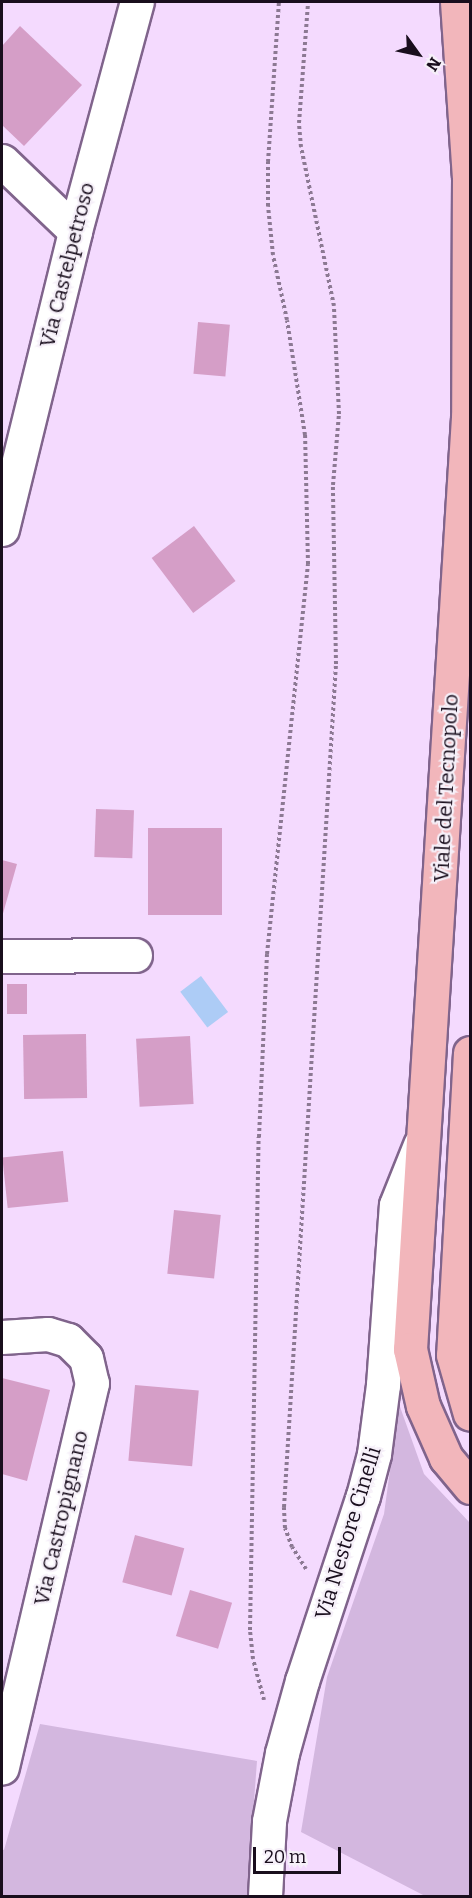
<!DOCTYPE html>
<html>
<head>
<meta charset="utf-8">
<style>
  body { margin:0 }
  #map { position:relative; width:472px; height:1898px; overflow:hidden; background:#f4dafe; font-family:Bitter,serif }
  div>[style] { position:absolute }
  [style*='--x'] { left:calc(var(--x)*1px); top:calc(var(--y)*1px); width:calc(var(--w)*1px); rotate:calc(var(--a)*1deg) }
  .green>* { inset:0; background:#d3b7df }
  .water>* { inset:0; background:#adccf6; transform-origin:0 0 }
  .building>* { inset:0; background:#d59ec7; transform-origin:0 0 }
  .path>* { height:4px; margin-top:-2px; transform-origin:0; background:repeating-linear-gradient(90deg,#8c7993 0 3px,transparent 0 6px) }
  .roads { filter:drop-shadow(2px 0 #80648c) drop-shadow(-2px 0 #80648c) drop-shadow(0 2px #80648c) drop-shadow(0 -2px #80648c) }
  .minor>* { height:33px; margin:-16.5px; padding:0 16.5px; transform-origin:16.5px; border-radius:16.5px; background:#fff }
  .major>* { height:33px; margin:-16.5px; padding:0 16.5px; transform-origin:16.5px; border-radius:16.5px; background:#f2b6bb }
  span { translate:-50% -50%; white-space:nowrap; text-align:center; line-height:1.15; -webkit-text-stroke:4.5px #f6f0f9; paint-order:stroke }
  .street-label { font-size:21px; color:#190e1d }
  .frame { position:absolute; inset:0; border:3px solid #190e1d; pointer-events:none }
  .north { position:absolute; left:388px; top:24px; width:60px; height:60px; -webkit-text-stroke:4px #f6f0f9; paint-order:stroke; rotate:123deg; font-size:16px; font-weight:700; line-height:24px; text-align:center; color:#190e1d }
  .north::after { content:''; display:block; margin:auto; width:21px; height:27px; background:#190e1d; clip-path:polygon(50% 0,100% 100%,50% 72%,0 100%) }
  .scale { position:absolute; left:253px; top:1847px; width:88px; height:27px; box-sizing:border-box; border:3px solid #190e1d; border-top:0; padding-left:8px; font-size:18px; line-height:21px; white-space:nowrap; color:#190e1d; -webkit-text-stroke:4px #f6f0f9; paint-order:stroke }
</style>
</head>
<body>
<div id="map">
  <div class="green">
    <i style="clip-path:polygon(399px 1404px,424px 1474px,470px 1523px,470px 1896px,425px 1896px,301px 1832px,327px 1677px,384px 1514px)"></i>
    <i style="clip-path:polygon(40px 1724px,257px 1761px,247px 1896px,2px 1896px,2px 1849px,4px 1850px)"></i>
  </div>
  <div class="water">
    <i style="left:201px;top:976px;width:45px;height:26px;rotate:53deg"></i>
  </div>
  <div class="building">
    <i style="clip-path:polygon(20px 26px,82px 85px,24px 146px,2px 125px,2px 46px)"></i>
    <i style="left:198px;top:322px;width:32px;height:52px;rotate:5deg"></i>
    <i style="left:194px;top:526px;width:69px;height:53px;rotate:53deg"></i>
    <i style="left:96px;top:809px;width:38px;height:48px;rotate:2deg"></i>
    <i style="left:222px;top:828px;width:87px;height:74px;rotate:90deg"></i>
    <i style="clip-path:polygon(2px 860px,17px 864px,2px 917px)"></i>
    <i style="left:7px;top:984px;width:20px;height:30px"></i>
    <i style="left:86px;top:1034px;width:64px;height:63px;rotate:89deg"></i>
    <i style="left:190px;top:1036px;width:68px;height:54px;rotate:87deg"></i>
    <i style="left:63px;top:1151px;width:51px;height:61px;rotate:84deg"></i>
    <i style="left:174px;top:1210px;width:47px;height:64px;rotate:6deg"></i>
    <i style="clip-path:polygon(2px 1378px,50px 1390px,27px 1481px,2px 1474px)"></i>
    <i style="left:135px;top:1385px;width:64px;height:76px;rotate:5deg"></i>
    <i style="left:135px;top:1535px;width:51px;height:49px;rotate:15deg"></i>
    <i style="left:190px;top:1590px;width:44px;height:48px;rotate:17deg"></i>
  </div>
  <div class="path">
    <i style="--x:306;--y:1569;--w:26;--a:-122"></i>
    <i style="--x:292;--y:1547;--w:20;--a:-110"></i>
    <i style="--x:285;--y:1528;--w:21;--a:-93"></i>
    <i style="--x:284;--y:1507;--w:845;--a:-86.47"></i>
    <i style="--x:336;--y:664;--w:179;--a:-91"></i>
    <i style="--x:333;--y:485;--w:71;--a:-85.2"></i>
    <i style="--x:339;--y:414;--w:108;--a:-92.7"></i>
    <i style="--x:334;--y:306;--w:162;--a:-101.7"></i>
    <i style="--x:301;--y:147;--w:24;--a:-95"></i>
    <i style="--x:299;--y:123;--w:121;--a:-85.7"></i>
    <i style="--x:264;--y:1700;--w:42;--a:-105"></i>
    <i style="--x:253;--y:1659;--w:29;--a:-96"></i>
    <i style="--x:250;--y:1630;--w:493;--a:-89"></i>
    <i style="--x:259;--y:1137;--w:183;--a:-87.5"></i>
    <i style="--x:267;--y:954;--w:392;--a:-84"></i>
    <i style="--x:308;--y:564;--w:129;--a:-91.3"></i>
    <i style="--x:305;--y:435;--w:116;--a:-98.9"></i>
    <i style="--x:287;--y:320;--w:66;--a:-102.2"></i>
    <i style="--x:273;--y:255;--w:49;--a:-95.8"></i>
    <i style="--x:268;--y:206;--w:44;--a:-90"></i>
    <i style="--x:268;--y:162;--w:160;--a:-86.1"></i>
  </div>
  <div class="roads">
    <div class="minor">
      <i style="--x:2;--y:161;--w:101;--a:43.8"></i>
      <i style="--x:2;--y:529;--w:307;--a:-76.2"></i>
      <i style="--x:75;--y:231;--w:237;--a:-74.9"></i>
      <i style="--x:2;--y:956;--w:133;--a:-0.4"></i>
      <i style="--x:2;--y:1337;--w:46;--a:-3.7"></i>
      <i style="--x:48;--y:1334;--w:21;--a:17"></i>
      <i style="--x:68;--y:1340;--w:25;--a:45"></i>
      <i style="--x:86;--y:1358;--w:26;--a:77"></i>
      <i style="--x:92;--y:1383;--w:395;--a:103.2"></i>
      <i style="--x:265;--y:1896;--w:75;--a:-86.9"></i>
      <i style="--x:269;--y:1821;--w:69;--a:-79.2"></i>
      <i style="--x:282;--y:1753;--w:75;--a:-74.5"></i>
      <i style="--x:302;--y:1681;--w:195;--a:-71.8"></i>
      <i style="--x:363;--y:1496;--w:43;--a:-75.3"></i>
      <i style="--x:374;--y:1454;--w:70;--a:-82.6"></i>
      <i style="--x:383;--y:1385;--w:180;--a:-85.9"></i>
      <i style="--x:396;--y:1205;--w:65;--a:-68.2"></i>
    </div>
    <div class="major">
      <i style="--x:457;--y:2;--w:175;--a:86.1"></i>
      <i style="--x:469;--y:177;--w:240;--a:90.2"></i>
      <i style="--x:468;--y:417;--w:934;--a:93.56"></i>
      <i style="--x:410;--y:1349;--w:58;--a:77.2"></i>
      <i style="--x:423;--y:1406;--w:57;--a:66.1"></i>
      <i style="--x:446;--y:1458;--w:38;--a:50"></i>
      <i style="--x:470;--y:1053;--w:302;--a:93.2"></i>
      <i style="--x:453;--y:1355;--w:61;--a:73.9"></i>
    </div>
  </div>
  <div class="street-label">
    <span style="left:67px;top:265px;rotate:-76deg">Via Castelpetroso</span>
    <span style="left:446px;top:788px;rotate:-87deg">Viale del Tecnopolo</span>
    <span style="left:61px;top:1518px;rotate:-77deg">Via Castropignano</span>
    <span style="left:348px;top:1533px;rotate:-73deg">Via Nestore Cinelli</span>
  </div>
  <div class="frame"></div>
  <div class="north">N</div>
  <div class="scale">20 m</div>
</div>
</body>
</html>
